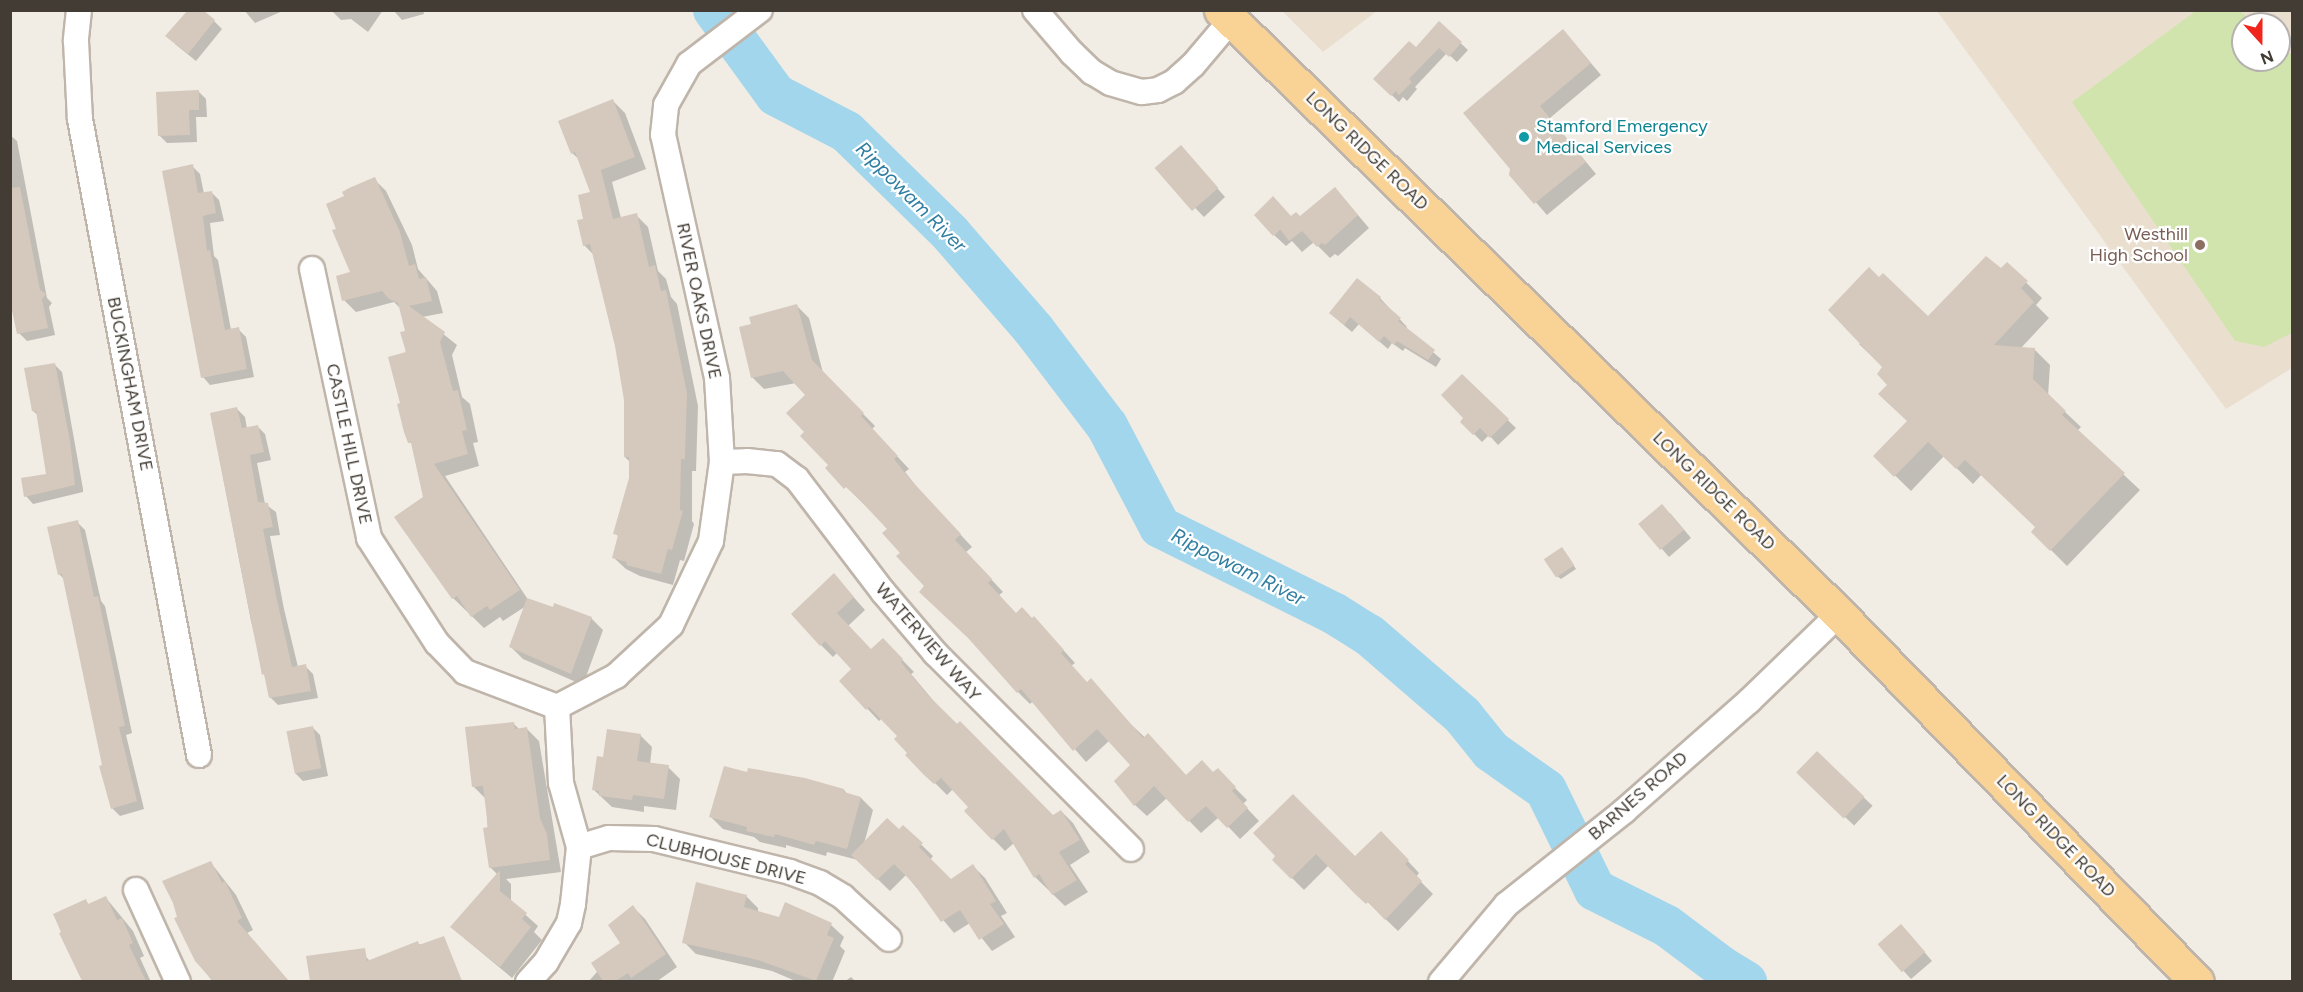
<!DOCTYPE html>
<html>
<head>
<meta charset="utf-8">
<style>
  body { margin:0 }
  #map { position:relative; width:2303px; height:992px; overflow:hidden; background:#f1ece4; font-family:Figtree,sans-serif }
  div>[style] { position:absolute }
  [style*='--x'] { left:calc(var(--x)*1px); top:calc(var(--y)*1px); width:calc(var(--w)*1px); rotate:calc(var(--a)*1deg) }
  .education>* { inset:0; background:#eadfcf }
  .green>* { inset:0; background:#d2e4ae }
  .shadow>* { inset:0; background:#0003; transform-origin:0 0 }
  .river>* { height:42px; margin:-21px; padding:0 21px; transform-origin:21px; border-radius:21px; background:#a2d6ec }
  .building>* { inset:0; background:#d5c9bd; transform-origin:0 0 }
  .roads { filter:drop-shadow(2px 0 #bfb5aa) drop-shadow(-2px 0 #bfb5aa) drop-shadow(0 2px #bfb5aa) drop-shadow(0 -2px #bfb5aa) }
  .street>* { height:24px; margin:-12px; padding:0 12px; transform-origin:12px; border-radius:12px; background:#fff }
  .primary>* { height:33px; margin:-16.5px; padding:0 16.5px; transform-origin:16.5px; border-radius:16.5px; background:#f9d295 }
  .dots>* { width:16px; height:16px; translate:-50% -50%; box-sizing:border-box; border:3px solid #fff; border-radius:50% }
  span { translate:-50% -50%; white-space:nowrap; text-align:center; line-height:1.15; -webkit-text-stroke:4.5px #fff; paint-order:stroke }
  .culture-label { font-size:18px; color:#0d838f }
  .left { translate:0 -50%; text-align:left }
  .street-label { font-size:18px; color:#433c34 }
  .education-label { font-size:18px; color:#785e54 }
  .right { translate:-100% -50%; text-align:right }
  .water-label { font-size:20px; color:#317ea1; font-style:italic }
  .frame { position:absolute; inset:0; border:12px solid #433c34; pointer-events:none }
  .north { position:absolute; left:2231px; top:12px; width:60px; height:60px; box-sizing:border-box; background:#fff; border:2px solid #b4b1ae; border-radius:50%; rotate:159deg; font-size:16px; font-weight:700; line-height:24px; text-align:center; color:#433c34 }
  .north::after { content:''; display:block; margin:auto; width:21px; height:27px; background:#f0251c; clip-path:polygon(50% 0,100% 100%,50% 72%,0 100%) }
</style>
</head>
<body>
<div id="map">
  <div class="education">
    <i style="clip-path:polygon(1282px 11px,1377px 11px,1323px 52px)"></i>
    <i style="clip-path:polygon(evenodd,1937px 11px,2292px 11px,2292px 368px,2226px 409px,1937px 11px,2243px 24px,2279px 24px,2279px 60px,2243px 60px,2243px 24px)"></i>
  </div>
  <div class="green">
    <i style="clip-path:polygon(2197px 10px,2240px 11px,2256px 24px,2243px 24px,2243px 60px,2279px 60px,2279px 44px,2292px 55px,2292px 333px,2264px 347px,2235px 341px,2072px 102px)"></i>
  </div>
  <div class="shadow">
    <i style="clip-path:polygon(244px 10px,285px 10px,255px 23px)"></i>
    <i style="clip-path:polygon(383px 10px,368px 32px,351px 19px,341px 20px,331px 10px)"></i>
    <i style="clip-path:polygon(393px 10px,423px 10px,424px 14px,402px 20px)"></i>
    <i style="clip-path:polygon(214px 21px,222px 29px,196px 61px,175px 44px)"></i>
    <i style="clip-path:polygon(1439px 23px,1468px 50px,1457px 62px,1447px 53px,1415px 87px,1417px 89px,1407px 101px,1403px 97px,1399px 102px,1375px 79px,1416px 50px)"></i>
    <i style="clip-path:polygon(1574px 43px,1601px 75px,1550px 118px,1596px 174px,1547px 215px,1511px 174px,1512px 169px,1465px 113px)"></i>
    <i style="clip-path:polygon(198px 91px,206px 99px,207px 117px,196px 117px,197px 142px,167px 143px,159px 135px)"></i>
    <i style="clip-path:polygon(613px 101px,625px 113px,646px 169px,612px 182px,621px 218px,636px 215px,648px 227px,658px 271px,666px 279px,671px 297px,677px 304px,698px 406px,696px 471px,692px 471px,692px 521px,694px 524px,684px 561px,680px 560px,673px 585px,640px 576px,626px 569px,613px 557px,619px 537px,615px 533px,630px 478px,630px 462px,625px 457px,626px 400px,617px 346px,594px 255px,584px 245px,585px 220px,592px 193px,580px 160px,572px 153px)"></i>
    <i style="clip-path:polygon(10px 135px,17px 141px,47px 298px,52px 303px,49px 307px,55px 335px,27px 341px,19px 333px,10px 292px)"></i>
    <i style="clip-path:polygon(1188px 155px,1225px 197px,1204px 217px,1157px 169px)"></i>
    <i style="clip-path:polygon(192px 166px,200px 174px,204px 194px,211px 192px,219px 200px,224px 221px,210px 223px,214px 256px,218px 260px,231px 330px,238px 329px,246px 337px,254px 377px,210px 385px,203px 377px)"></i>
    <i style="clip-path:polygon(374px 179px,386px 191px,412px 245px,418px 269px,437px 291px,443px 313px,422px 317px,457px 345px,452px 355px,462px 397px,470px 404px,478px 442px,473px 443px,479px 466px,445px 476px,529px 601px,591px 618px,603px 630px,583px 685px,523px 659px,511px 647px,526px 606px,503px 621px,500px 617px,484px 628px,453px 598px,396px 517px,425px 497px,402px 404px,407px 332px,401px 309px,394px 302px,356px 312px,344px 300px,352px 273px,338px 230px,346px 197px)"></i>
    <i style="clip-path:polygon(1346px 201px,1369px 228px,1338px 256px,1335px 254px,1330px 258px,1314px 242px,1302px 252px,1292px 241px,1286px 246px,1274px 235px,1291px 218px,1300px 218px)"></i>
    <i style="clip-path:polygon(2007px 264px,2042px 298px,2036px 305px,2049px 318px,2021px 348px,2034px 349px,2050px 365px,2048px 396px,2081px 427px,2077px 431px,2140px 490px,2067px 566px,2033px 532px,2037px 528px,1982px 474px,1973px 484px,1944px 456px,1911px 491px,1875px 456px,1909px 422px,1884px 368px,1859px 344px,1928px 318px)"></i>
    <i style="clip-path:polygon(1357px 280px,1380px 298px,1407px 327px,1406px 329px,1441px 359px,1436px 367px,1405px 348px,1403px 351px,1392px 343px,1388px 349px,1359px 324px,1352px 332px,1339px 321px)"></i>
    <i style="clip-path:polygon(797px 306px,809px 318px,823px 373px,875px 426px,872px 429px,909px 469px,905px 472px,921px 492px,972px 547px,966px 552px,1003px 592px,999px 595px,1016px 614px,1045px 630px,1075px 663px,1071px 666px,1088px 684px,1187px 777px,1213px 774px,1229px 782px,1247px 800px,1243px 804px,1259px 821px,1240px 839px,1219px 817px,1201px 833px,1167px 798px,1147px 816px,1135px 805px,1132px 765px,1109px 741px,1086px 762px,1033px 701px,1030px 704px,1018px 692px,926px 586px,902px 553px,889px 529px,827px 468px,830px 465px,806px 433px,807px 395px,796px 383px,764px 389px,752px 377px)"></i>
    <i style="clip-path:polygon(55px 365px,62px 372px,83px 489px,83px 492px,33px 504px,26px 496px,48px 475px,39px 416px,33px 411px)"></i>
    <i style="clip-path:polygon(1462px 376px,1516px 428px,1498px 445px,1489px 435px,1482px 442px,1462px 422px,1465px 418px)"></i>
    <i style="clip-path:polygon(237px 409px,245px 417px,247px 429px,257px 426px,265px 434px,271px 460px,257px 463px,265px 504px,276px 512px,280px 535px,270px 536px,284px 609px,298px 667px,305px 666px,313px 674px,318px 698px,278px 705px,270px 697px,251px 621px,211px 415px)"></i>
    <i style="clip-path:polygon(1670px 513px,1691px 538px,1669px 557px,1640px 524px)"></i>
    <i style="clip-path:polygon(77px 522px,85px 530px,101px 601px,105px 606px,132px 733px,126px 735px,144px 809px,120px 816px,112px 808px,64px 579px,59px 574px)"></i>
    <i style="clip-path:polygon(1565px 552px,1576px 569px,1561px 579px,1557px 576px)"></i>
    <i style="clip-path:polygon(834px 575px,865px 610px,848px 626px,872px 651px,883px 640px,914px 672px,911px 674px,937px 705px,1053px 816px,1061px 811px,1073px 823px,1090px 852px,1070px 865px,1088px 892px,1065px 906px,1035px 877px,1014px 843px,1005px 851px,966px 811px,970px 807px,953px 789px,947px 795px,907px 755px,909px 753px,899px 736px,882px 718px,879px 721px,841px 681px,853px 669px,837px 653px,833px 657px,821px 645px)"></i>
    <i style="clip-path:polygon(513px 723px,520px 730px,527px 729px,539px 741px,561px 872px,506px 879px,511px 884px,511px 902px,538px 926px,534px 932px,542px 940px,512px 978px,464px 938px,498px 875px,490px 867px,486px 799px,473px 786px)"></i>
    <i style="clip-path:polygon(312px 727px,320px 735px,328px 776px,303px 781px,295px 773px)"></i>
    <i style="clip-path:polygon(640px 735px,652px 747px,650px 764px,668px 767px,680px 779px,676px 810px,644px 806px,644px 812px,612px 807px,594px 790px,605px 759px)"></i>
    <i style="left:1817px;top:754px;width:76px;height:27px;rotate:43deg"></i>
    <i style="clip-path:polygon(844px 790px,848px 795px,861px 798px,873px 810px,864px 844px,899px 831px,903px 827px,933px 856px,930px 860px,951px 880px,973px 866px,985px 878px,1007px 913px,1001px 916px,1015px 937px,992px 951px,970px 923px,954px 933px,906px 875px,890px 891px,858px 860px,827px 852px,826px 856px,786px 845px,786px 848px,760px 842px,754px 837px,723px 829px,711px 817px)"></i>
    <i style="clip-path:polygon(1255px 833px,1355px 858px,1393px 845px,1419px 873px,1416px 877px,1433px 894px,1398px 931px,1329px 865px,1304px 890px,1274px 860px,1277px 856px)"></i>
    <i style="clip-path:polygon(211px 863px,236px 895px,253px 930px,247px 933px,289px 982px,213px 982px,196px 960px,179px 917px)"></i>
    <i style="clip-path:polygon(746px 896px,758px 908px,758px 912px,779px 919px,786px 904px,831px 925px,844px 937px,840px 946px,845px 951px,832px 982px,798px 982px,772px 971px,696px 954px,684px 942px)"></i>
    <i style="clip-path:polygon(106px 898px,133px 931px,144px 956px,140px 958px,151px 982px,90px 982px,86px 901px,89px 905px)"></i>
    <i style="clip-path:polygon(633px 907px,645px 919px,677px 967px,656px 982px,588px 982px,622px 944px)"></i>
    <i style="clip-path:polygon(1909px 934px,1932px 961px,1911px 979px,1879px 944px)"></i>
    <i style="clip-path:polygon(417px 943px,442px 955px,449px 982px,394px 982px,386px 955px)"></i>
    <i style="clip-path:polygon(359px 950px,371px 962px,373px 982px,311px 982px,307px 957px)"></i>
    <i style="clip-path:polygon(851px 977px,856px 982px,844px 982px)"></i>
  </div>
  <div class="river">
    <i style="--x:714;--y:10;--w:105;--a:53.9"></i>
    <i style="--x:776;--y:95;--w:80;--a:27.5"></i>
    <i style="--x:847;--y:132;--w:144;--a:44.4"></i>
    <i style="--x:950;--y:233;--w:128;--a:49.1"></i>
    <i style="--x:1034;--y:330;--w:121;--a:52.8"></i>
    <i style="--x:1107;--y:426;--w:114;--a:62.3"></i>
    <i style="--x:1160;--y:527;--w:195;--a:26.4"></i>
    <i style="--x:1335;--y:614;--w:40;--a:32"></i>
    <i style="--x:1369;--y:635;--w:123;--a:40.7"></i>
    <i style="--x:1462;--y:715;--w:46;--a:51.1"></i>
    <i style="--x:1491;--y:751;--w:67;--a:35.3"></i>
    <i style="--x:1546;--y:790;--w:111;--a:63.9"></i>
    <i style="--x:1595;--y:890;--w:80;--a:26.6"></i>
    <i style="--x:1667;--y:926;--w:70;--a:36.9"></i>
    <i style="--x:1723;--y:968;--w:27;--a:31"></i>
  </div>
  <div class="building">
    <i style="clip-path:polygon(188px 10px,203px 10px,215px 20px,188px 54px,165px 36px)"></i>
    <i style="clip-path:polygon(1439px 21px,1462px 42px,1449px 57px,1439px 48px,1409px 79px,1412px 82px,1399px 95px,1396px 91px,1391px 96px,1373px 79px,1409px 41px,1416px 47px)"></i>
    <i style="clip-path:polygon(1563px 29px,1591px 63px,1540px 106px,1586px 162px,1534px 204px,1509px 175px,1510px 169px,1463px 113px)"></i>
    <i style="clip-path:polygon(199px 90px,199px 110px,189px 110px,190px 135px,158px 136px,156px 92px)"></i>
    <i style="clip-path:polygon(613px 99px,635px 157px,601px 170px,613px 219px,637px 213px,649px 267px,655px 265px,661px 291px,666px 290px,687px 393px,685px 459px,681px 459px,680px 510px,683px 511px,672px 550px,668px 549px,661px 574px,626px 565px,627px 562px,612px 558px,618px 535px,613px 534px,629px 478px,629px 457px,624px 457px,624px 400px,615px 346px,590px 244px,583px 246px,577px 220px,583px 219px,578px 195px,590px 192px,575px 152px,571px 154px,558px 121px)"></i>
    <i style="left:1181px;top:145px;width:57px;height:35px;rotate:49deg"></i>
    <i style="clip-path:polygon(193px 164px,198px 193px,212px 191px,216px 213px,203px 216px,207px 251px,210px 250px,225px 330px,239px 327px,247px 369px,201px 378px,162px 171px)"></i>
    <i style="clip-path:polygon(375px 177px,400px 232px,409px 266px,415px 264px,419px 279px,426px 277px,432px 301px,409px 306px,445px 332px,440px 342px,453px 391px,458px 390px,467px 430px,462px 431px,468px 454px,434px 464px,520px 590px,490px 610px,487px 606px,471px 617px,457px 596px,452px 599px,394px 517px,423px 497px,411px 443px,408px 443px,404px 432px,397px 404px,400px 403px,388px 357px,406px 352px,400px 332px,405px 331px,398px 303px,389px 299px,382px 291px,342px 301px,336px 276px,350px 272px,332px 230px,336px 229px,326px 204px,344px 196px,342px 192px,349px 188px)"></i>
    <i style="clip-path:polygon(20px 187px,40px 290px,46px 294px,42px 299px,48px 328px,17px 334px,10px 301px,10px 188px)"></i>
    <i style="clip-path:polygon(1335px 187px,1358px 215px,1325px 245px,1322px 243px,1317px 247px,1302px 231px,1289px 241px,1280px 229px,1273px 236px,1254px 215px,1273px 196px,1291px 216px,1296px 212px,1300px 216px)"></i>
    <i style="clip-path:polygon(1986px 256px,2001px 268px,2007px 262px,2028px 281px,2021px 288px,2034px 302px,1994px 345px,2035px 348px,2033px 379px,2066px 411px,2062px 415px,2125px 473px,2050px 551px,2031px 532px,2035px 527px,1965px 460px,1956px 469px,1928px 442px,1894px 477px,1873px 456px,1907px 421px,1878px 394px,1887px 385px,1877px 374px,1882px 367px,1828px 310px,1869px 267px,1879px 277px,1883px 273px,1928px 316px)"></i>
    <i style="clip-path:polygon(1357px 278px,1381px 297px,1379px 299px,1401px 318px,1398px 321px,1435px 350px,1428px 360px,1397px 341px,1394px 345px,1384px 336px,1379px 342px,1350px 317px,1344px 325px,1329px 313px)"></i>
    <i style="clip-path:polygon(797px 304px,812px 360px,864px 413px,861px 416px,898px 456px,894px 459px,909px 478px,961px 534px,955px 540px,992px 579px,988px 583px,1016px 613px,1022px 607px,1032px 618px,1034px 616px,1064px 650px,1061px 653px,1087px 682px,1091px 678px,1143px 738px,1148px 733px,1186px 775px,1202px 760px,1213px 772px,1218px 768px,1236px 787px,1232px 791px,1248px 808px,1227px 828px,1206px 806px,1188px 822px,1154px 786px,1134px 806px,1114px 781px,1130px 765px,1097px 729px,1073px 751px,1021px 689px,1017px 693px,968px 638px,919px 592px,924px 586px,896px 556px,900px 553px,882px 533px,887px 529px,857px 497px,846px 487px,844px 489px,825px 468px,828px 465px,800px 436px,804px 432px,786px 413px,805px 395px,783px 371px,751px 378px,739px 327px,751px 324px,749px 317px)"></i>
    <i style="clip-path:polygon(55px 363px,70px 441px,75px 485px,24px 497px,21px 478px,46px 474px,36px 411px,32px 411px,24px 368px)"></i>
    <i style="clip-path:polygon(1462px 374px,1509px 419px,1490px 438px,1480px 428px,1473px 435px,1460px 422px,1463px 418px,1441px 395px)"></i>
    <i style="clip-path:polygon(237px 407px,242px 428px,258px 425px,264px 452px,250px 455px,258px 502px,268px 503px,273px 527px,263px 529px,277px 600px,292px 667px,306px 664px,311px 691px,269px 698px,264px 674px,262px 675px,210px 413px)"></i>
    <i style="left:1662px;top:504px;width:34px;height:31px;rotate:50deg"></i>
    <i style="clip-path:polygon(78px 520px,94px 597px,98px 596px,125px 726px,119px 727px,137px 801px,111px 809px,99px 766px,102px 765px,62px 574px,58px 575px,47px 527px)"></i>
    <i style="left:1562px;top:547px;width:22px;height:22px;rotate:56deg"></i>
    <i style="clip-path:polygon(834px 573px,854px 597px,837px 613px,871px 649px,883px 638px,903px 659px,901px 662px,925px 692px,957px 724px,960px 721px,1053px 815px,1061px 810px,1080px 840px,1059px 852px,1077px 880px,1052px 895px,1039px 874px,1034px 878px,1004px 829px,992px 840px,964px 811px,968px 807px,941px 778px,934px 784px,924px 775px,905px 755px,907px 753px,894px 739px,897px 736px,869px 707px,866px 710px,839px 681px,851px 669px,825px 641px,820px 646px,791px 614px)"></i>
    <i style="clip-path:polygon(527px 598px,553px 607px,554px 603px,592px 617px,571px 674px,509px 647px)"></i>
    <i style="clip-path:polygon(514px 722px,515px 729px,527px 727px,540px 818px,547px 834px,550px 860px,489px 868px,483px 828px,488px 827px,483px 786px,472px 787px,465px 727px)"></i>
    <i style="left:313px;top:726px;width:43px;height:27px;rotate:79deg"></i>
    <i style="clip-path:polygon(607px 729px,641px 734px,637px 761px,669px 765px,664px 799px,633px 795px,632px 800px,599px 796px,599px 791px,592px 790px,597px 756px,603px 757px)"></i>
    <i style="left:1817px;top:751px;width:66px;height:30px;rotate:44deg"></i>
    <i style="clip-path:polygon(724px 766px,747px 772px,748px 768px,805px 778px,844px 789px,844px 792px,861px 797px,847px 849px,816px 841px,814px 845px,775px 834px,774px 837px,746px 831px,747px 827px,709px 817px)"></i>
    <i style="clip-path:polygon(1293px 794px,1355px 856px,1381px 831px,1409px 860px,1405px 864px,1422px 881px,1385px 920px,1368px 902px,1366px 904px,1356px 895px,1316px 854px,1291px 879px,1272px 860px,1275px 856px,1253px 833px)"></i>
    <i style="clip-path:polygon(887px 818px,899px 829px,903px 825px,923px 843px,919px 847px,951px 879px,973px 864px,996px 901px,990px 904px,1004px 924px,979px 940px,960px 910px,941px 922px,914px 884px,894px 864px,877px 880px,851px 855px)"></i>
    <i style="clip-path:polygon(211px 861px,222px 883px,225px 881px,242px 918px,237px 921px,289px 981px,213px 981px,195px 961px,174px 918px,177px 917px,173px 903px,162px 881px)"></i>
    <i style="clip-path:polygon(500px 870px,500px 891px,527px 913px,522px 919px,531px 927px,500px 967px,450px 927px)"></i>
    <i style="clip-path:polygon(696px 882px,747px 895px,744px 907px,779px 917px,785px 902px,832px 923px,827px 935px,834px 938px,816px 981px,758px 960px,682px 943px)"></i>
    <i style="clip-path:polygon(106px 896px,117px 920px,122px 918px,133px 943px,129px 945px,146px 981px,82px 981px,59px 933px,61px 932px,53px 914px,86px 899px,88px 904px)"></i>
    <i style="clip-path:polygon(633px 905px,666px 954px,631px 978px,628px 973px,616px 981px,603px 981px,591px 963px,620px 943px,608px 925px)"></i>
    <i style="left:1901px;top:924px;width:37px;height:31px;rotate:49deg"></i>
    <i style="clip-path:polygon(444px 936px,462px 981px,310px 981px,306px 956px,365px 948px,367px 961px,418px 941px,419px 945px)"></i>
  </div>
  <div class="roads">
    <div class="street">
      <i style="--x:79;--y:10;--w:31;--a:96"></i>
      <i style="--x:76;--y:41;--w:78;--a:87.1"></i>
      <i style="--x:80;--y:119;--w:647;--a:79.4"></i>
      <i style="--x:1035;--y:10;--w:57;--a:49.3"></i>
      <i style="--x:1072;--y:53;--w:28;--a:44"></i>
      <i style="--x:1092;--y:72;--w:21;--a:31"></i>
      <i style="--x:1110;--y:83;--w:33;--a:16"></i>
      <i style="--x:1142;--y:92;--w:16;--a:-7"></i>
      <i style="--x:1158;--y:90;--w:18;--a:-27"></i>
      <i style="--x:1174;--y:82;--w:25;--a:-42"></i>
      <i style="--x:1193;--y:65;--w:59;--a:-49.8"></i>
      <i style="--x:312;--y:269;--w:275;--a:78"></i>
      <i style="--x:369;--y:538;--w:125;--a:57.1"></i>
      <i style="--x:437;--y:643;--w:40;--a:46"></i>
      <i style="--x:465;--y:672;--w:98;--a:20.8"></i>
      <i style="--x:722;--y:462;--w:25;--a:-2"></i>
      <i style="--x:747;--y:461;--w:30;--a:6"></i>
      <i style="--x:777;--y:464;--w:25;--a:37"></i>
      <i style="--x:797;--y:479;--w:143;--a:52.7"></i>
      <i style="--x:884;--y:593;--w:79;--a:49.6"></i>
      <i style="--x:935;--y:653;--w:277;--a:45"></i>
      <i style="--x:579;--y:847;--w:31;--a:-17"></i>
      <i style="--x:609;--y:838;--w:45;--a:1.3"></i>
      <i style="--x:654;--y:839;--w:140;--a:13.6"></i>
      <i style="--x:790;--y:872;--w:32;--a:20"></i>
      <i style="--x:820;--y:883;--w:27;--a:31"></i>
      <i style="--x:843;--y:897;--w:62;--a:42.4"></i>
      <i style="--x:136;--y:890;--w:101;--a:65.5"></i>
      <i style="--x:528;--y:982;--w:27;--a:-48"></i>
      <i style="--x:546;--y:962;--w:45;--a:-59.5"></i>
      <i style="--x:569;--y:923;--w:19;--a:-78"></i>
      <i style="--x:573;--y:904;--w:57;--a:-84"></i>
      <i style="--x:579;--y:847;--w:66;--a:-105.7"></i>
      <i style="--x:561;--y:783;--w:76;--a:-93"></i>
      <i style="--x:557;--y:707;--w:67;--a:-27.7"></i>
      <i style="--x:616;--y:676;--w:75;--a:-42.8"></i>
      <i style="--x:671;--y:625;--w:93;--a:-64.5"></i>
      <i style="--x:711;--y:541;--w:80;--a:-82.1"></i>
      <i style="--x:722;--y:462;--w:84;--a:-93.4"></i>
      <i style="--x:717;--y:378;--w:249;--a:-102.5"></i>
      <i style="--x:663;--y:135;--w:30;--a:-84"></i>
      <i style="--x:666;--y:105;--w:47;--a:-60.7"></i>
      <i style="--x:689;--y:64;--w:89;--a:-37.3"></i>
      <i style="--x:1441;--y:982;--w:101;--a:-49.8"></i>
      <i style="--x:1506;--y:905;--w:151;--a:-38.5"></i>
      <i style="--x:1624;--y:811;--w:167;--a:-41.3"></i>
      <i style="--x:1749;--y:701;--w:125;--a:-44"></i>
    </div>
    <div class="primary">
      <i style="--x:1221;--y:10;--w:864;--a:44.34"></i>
      <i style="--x:1839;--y:614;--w:513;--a:45.79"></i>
    </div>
  </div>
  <div class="dots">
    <i style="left:1524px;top:137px;background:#0f9aa8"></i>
    <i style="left:2200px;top:245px;background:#8d6e63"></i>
  </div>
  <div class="culture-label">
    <span class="left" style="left:1536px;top:137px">Stamford Emergency<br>Medical Services</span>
  </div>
  <div class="street-label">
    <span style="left:1367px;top:151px;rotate:44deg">LONG RIDGE ROAD</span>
    <span style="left:699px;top:301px;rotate:78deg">RIVER OAKS DRIVE</span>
    <span style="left:130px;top:384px;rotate:79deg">BUCKINGHAM DRIVE</span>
    <span style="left:349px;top:444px;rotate:78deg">CASTLE HILL DRIVE</span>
    <span style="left:1714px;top:491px;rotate:44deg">LONG RIDGE ROAD</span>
    <span style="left:928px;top:642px;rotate:49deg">WATERVIEW WAY</span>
    <span style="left:1638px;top:796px;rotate:-41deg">BARNES ROAD</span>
    <span style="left:2056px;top:836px;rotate:46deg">LONG RIDGE ROAD</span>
    <span style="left:726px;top:859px;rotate:14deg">CLUBHOUSE DRIVE</span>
  </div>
  <div class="education-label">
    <span class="right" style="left:2188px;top:245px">Westhill<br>High School</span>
  </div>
  <div class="water-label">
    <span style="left:911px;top:197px;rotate:45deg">Rippowam River</span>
    <span style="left:1238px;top:567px;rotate:27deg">Rippowam River</span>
  </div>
  <div class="frame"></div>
  <div class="north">N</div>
</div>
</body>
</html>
